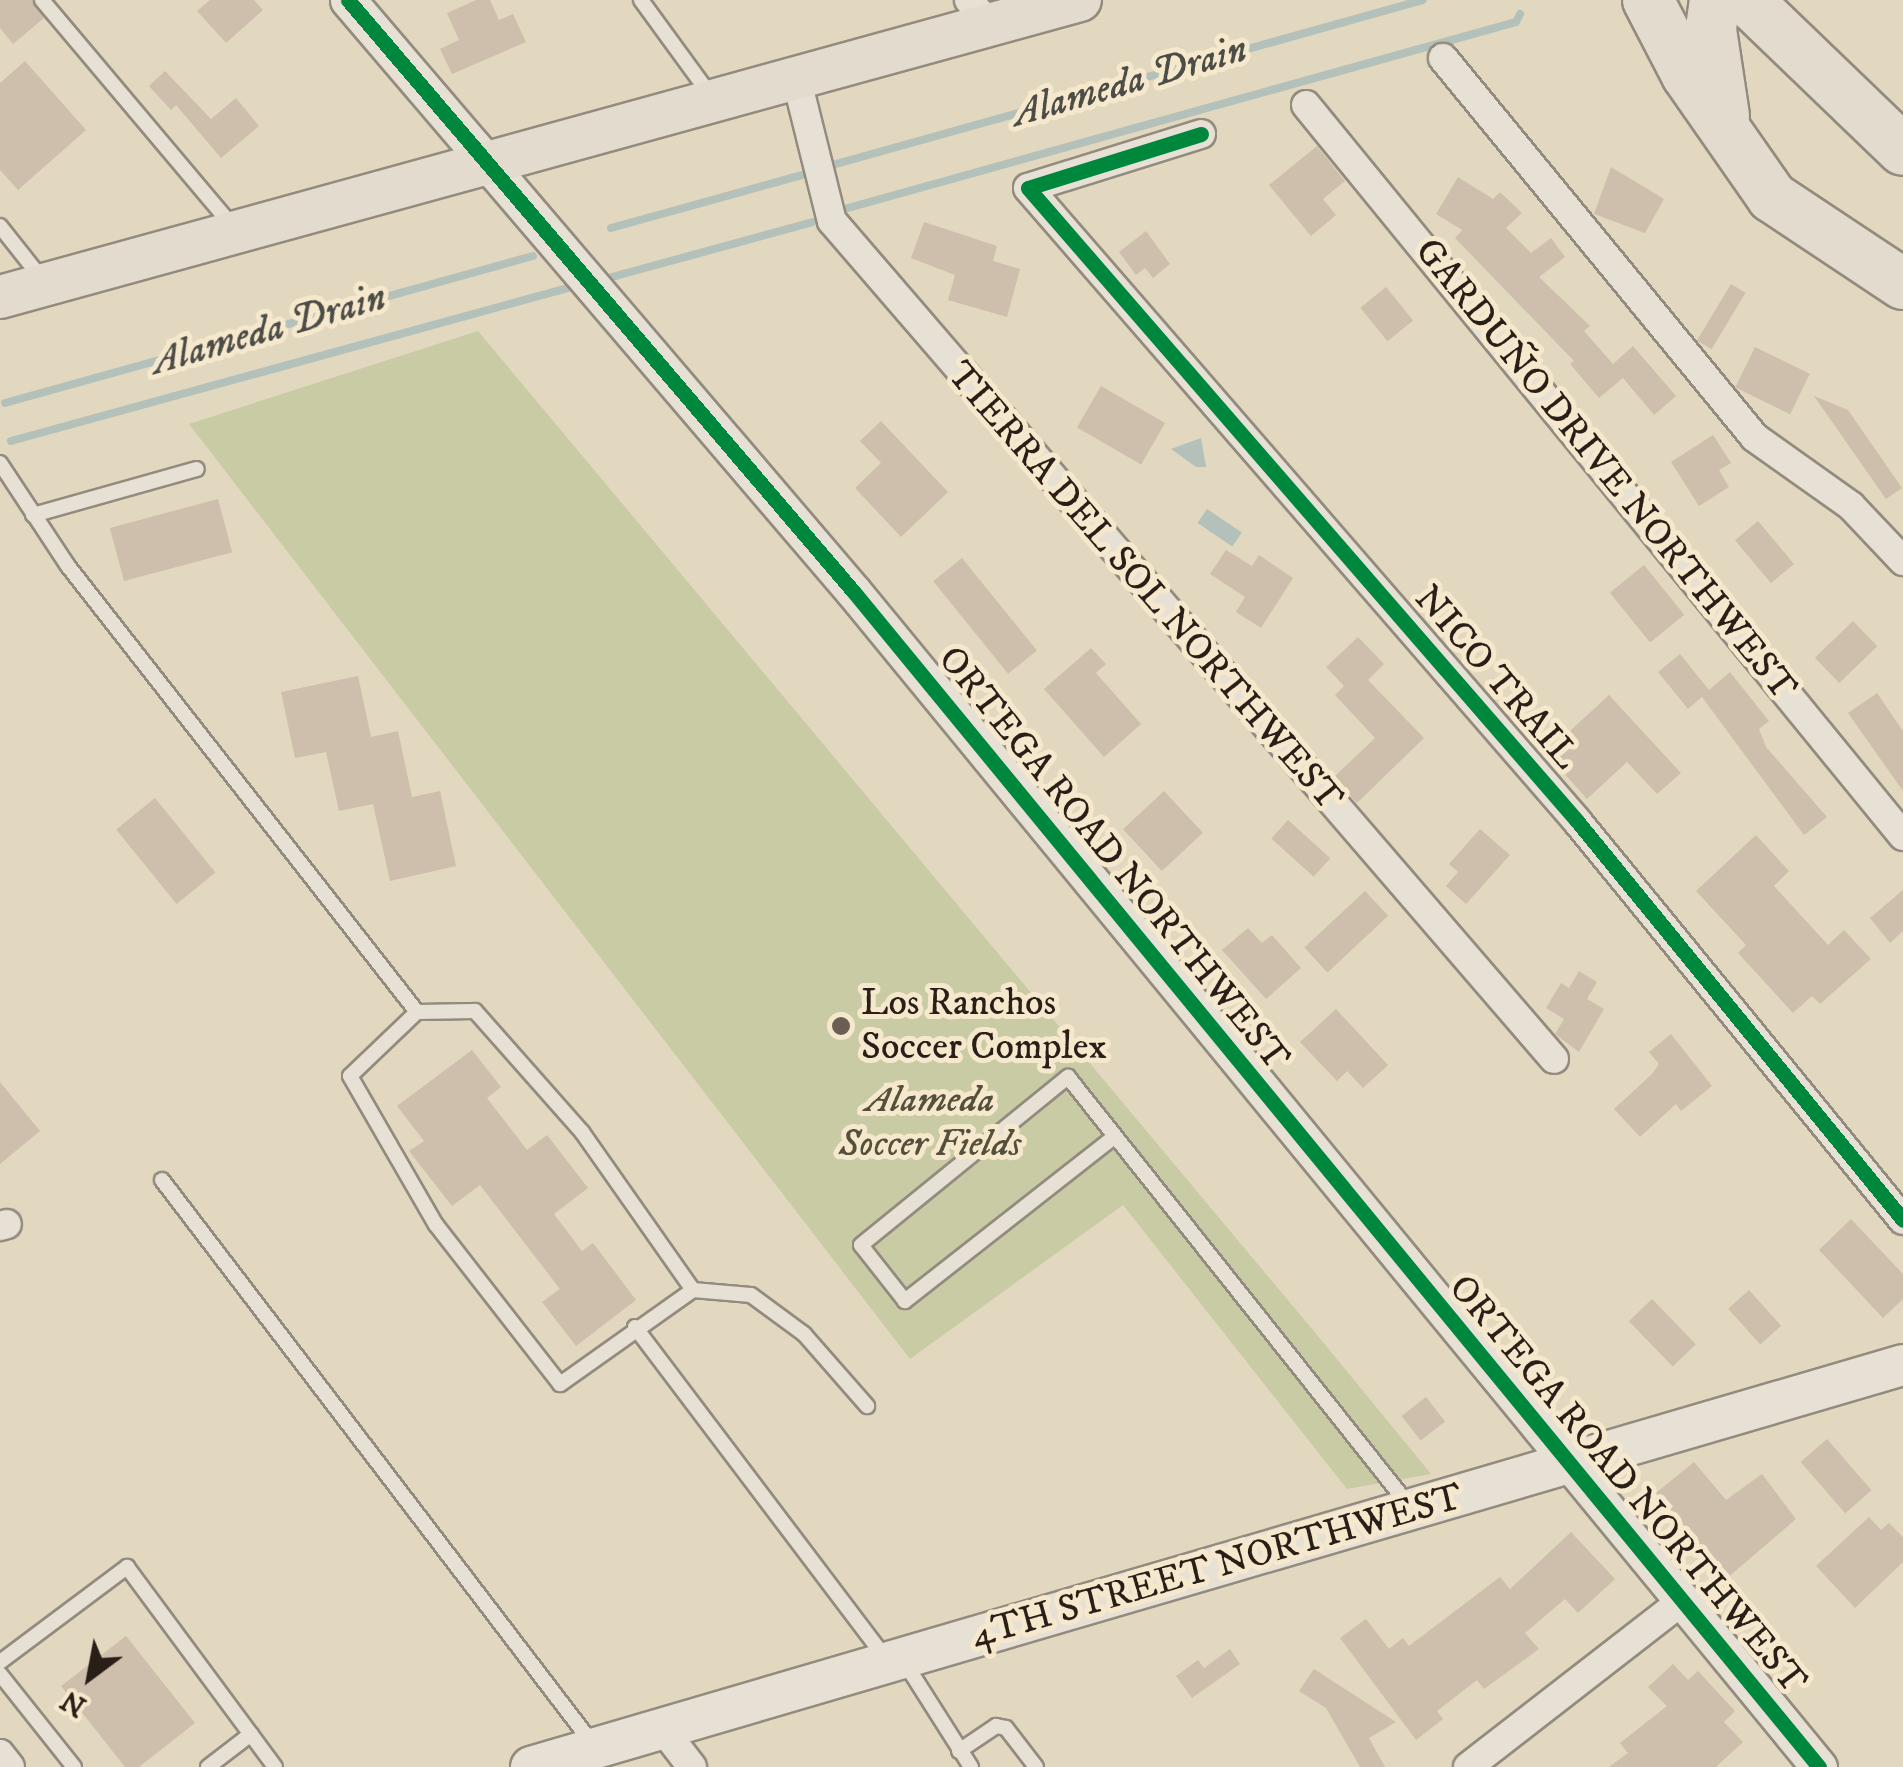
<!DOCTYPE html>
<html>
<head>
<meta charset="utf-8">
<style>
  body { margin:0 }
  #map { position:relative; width:1903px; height:1767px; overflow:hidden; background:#e2d7bf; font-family:"IM FELL DW Pica",serif }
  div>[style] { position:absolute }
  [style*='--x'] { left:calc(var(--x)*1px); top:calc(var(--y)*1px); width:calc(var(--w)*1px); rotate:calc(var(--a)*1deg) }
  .green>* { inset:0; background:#c9cba5 }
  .water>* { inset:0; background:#b4c1ba; transform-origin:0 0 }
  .stream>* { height:8px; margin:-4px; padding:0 4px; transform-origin:4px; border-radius:4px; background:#b4c1ba }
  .building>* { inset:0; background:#cebfad; transform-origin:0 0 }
  .roads { filter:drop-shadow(2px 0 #938b7e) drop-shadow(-2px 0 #938b7e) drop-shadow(0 2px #938b7e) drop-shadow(0 -2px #938b7e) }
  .service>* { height:14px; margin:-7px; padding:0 7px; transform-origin:7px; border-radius:7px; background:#e7e1d5 }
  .minor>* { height:28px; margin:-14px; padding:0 14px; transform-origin:14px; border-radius:14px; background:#e7e1d5 }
  .tertiary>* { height:35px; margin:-17.5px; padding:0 17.5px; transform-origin:17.5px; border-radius:17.5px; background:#e7e1d5 }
  .secondary>* { height:40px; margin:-20px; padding:0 20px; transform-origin:20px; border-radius:20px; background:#e7e1d5 }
  .primary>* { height:42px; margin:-21px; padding:0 21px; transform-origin:21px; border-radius:21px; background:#e3dcce }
  .motorway>* { height:50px; margin:-25px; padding:0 25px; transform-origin:25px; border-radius:25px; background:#e3dcce }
  .cycleway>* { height:15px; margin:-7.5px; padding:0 7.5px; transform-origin:7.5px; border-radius:7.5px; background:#00873e }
  .dots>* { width:28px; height:28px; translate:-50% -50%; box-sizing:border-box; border:5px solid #f5e8cc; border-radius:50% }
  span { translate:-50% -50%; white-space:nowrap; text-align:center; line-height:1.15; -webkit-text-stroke:10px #f5e8cc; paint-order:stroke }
  .street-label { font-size:38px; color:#2a1f18 }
  .poi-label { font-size:38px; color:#2a1f18 }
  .left { translate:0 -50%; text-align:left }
  .park-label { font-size:38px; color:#54503c; font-style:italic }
  .water-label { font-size:40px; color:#4d4d48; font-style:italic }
  .north { position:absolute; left:40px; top:1627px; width:100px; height:100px; -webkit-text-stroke:8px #f5e8cc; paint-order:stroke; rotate:212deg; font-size:28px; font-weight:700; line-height:40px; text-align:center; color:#2a1f18 }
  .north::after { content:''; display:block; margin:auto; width:35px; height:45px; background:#2a1f18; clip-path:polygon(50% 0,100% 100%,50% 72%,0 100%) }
</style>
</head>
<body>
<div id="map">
  <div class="green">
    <i style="clip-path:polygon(478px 331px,1327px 1347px,1431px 1474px,1347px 1489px,1123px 1205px,910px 1359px,189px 424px)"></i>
  </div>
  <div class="water">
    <i style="clip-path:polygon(1201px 438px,1206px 467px,1196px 467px,1171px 449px)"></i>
    <i style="left:1207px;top:509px;width:42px;height:17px;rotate:34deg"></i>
  </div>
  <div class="stream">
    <i style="--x:836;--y:164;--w:609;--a:-15.61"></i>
    <i style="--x:848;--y:208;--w:693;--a:-15.56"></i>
    <i style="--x:1516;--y:22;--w:9;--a:-63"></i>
    <i style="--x:611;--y:228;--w:198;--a:-15.5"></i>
    <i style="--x:612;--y:277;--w:208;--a:-15.3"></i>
    <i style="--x:5;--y:403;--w:548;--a:-15.56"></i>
    <i style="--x:11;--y:441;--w:578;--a:-15.36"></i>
  </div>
  <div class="building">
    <i style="clip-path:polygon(0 0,32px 0,44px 18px,13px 44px,0 28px)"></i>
    <i style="clip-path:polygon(210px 0,254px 0,263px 10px,226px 43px,197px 11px)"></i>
    <i style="clip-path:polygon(476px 0,490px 0,499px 20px,513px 14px,526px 42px,452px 74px,440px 49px,459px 40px,447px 13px)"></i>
    <i style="clip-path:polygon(25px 61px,86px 130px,18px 190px,0 170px,0 83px)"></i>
    <i style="clip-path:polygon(165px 71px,211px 119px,236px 98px,259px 126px,221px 158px,176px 105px,171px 110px,149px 86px)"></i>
    <i style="clip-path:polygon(1317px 146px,1345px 181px,1323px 199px,1336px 215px,1311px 236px,1269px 185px)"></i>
    <i style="clip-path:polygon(1611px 167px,1664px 199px,1645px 233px,1594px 214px)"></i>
    <i style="clip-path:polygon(1458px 177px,1493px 199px,1500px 192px,1522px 213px,1506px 228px,1531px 253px,1551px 238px,1565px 257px,1539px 277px,1590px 326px,1584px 331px,1613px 364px,1633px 346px,1676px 396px,1654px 415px,1623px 378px,1599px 398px,1570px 364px,1574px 361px,1455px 238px,1462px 230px,1436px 214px)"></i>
    <i style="clip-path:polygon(924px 222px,997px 246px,993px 261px,1020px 269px,1007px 317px,948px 300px,955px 275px,911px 258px)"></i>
    <i style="clip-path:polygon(1146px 231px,1170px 264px,1153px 278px,1145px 268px,1136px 275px,1119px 252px)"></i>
    <i style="left:1731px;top:284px;width:17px;height:66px;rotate:31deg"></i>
    <i style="left:1386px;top:287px;width:43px;height:33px;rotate:51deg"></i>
    <i style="left:1755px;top:347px;width:61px;height:45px;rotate:26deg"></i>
    <i style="left:1101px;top:386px;width:74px;height:48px;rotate:30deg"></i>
    <i style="clip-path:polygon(1814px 396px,1848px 410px,1902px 488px,1886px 499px)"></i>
    <i style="clip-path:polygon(881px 421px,948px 492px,901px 537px,855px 488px,881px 463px,860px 441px)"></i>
    <i style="clip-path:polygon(1713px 435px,1731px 463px,1719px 470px,1729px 487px,1699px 506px,1671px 462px)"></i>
    <i style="left:218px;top:499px;width:55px;height:112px;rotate:75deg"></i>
    <i style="left:1758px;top:521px;width:56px;height:30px;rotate:50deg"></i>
    <i style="clip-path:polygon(1226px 550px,1252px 566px,1259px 555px,1293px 578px,1261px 628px,1236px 612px,1245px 597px,1210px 574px)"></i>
    <i style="left:962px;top:558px;width:119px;height:37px;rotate:51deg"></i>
    <i style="left:1644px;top:565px;width:64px;height:44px;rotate:51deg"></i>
    <i style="left:1853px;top:621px;width:35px;height:53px;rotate:46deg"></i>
    <i style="clip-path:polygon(1358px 637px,1384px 664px,1368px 680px,1424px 738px,1357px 803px,1334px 777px,1375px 738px,1335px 695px,1344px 686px,1326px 667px)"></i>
    <i style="clip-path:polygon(1091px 648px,1106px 664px,1096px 673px,1141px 724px,1104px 757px,1044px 689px)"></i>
    <i style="clip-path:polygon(1680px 654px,1709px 690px,1730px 672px,1769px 721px,1759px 729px,1766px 747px,1827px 817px,1804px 835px,1702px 697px,1688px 709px,1658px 672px)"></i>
    <i style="clip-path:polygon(358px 676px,371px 737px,398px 731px,412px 797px,440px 791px,456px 866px,390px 881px,373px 804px,339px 811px,326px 752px,295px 758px,281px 692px)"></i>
    <i style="clip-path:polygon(1877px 693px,1903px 731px,1903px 791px,1848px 713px)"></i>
    <i style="clip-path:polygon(1609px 695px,1681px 773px,1657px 794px,1627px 762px,1587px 799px,1546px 753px)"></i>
    <i style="left:1164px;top:791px;width:57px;height:56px;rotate:47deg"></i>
    <i style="left:155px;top:798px;width:96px;height:50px;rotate:51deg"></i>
    <i style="left:1288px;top:820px;width:57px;height:25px;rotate:42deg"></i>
    <i style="clip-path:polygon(1480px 829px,1510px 855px,1466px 904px,1446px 886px,1458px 872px,1449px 864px)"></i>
    <i style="clip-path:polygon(1756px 835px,1789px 871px,1774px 886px,1828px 945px,1844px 930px,1871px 959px,1820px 1004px,1812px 996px,1793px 1013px,1738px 953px,1746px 945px,1696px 891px)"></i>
    <i style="clip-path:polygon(1903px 890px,1903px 931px,1890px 943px,1870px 918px)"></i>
    <i style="left:1365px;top:891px;width:34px;height:83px;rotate:47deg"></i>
    <i style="clip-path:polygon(1248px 928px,1262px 943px,1272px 935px,1301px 968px,1266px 999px,1222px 950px)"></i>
    <i style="clip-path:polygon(1579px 971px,1597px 982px,1587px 999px,1604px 1009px,1579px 1052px,1555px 1034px,1564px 1019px,1546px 1008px,1561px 983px,1569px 988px)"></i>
    <i style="clip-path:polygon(1336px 1009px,1388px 1065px,1363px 1088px,1347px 1071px,1337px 1081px,1300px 1042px)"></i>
    <i style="clip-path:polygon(1671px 1034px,1712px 1086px,1681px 1111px,1676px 1104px,1640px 1137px,1614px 1109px,1652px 1074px,1659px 1064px,1649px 1052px)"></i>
    <i style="clip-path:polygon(472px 1050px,501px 1087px,487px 1098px,527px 1150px,547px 1135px,588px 1188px,554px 1214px,582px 1251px,593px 1243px,636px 1300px,576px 1346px,542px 1302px,560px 1289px,480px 1185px,452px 1206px,409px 1151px,424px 1141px,397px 1106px)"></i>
    <i style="clip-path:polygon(0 1082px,40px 1131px,0 1164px)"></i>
    <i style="clip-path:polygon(1851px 1219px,1903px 1274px,1903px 1299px,1883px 1318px,1819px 1250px)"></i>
    <i style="left:1749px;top:1290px;width:48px;height:28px;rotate:48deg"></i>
    <i style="left:1652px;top:1299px;width:63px;height:32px;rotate:46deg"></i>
    <i style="left:1426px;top:1397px;width:31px;height:31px;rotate:52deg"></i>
    <i style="left:1827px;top:1439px;width:68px;height:35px;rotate:49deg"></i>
    <i style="clip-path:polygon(1694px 1462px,1726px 1500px,1762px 1474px,1796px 1519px,1726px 1579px,1656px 1493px)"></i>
    <i style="clip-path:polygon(1869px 1517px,1881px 1530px,1889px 1523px,1903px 1537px,1903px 1562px,1855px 1608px,1816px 1566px)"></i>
    <i style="clip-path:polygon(1571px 1532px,1615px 1579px,1578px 1613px,1565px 1599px,1525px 1633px,1539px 1649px,1484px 1689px,1477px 1680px,1437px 1711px,1443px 1719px,1416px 1740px,1340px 1638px,1366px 1619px,1389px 1649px,1403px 1638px,1409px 1646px,1500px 1577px,1510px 1589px)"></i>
    <i style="clip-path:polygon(126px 1636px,195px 1723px,139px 1767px,125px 1767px,61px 1686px)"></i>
    <i style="clip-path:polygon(1230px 1649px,1240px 1664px,1192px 1698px,1176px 1676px,1198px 1660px,1204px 1668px)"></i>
    <i style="clip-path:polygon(1673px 1664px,1688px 1680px,1698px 1671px,1735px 1711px,1724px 1722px,1743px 1742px,1716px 1767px,1609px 1767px,1628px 1753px,1620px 1743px,1667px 1706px,1648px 1687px)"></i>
    <i style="clip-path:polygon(1314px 1669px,1396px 1722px,1369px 1738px,1385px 1767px,1360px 1767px,1326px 1708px,1299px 1691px)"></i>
  </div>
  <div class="roads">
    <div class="service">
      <i style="--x:42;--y:0;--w:297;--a:49.9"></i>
      <i style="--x:641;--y:0;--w:119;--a:53.9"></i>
      <i style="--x:0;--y:226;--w:68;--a:51.6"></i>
      <i style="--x:0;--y:463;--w:123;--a:56.6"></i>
      <i style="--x:68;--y:566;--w:566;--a:51.96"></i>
      <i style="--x:33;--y:515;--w:170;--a:-15.7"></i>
      <i style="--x:475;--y:1011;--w:162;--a:48.5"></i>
      <i style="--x:582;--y:1132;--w:193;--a:54.9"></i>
      <i style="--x:693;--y:1290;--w:163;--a:144.7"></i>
      <i style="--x:560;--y:1384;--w:202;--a:-127.9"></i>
      <i style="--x:436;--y:1225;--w:172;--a:-120"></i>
      <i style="--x:350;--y:1076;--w:93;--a:-43.7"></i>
      <i style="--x:417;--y:1012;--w:58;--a:-1"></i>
      <i style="--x:1114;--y:1137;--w:266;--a:141.9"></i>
      <i style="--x:905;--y:1301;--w:71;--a:-128.2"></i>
      <i style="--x:861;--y:1245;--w:267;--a:-39.1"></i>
      <i style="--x:1068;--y:1077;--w:544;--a:51.49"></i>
      <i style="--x:162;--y:1180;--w:708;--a:52.63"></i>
      <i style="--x:693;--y:1290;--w:58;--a:4.9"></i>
      <i style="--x:751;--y:1295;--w:66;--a:36.3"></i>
      <i style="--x:804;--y:1334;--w:96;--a:48.8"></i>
      <i style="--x:635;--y:1327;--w:415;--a:52.9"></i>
      <i style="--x:0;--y:1662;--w:159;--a:-36.8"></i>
      <i style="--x:127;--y:1567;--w:249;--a:53.5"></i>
      <i style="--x:905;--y:1663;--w:123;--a:57.6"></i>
      <i style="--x:0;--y:1674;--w:119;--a:51.5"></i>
      <i style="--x:959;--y:1751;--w:45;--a:-34"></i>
      <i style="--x:996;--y:1726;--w:10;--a:11"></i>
      <i style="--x:1006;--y:1728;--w:49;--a:52.4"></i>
      <i style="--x:208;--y:1767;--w:54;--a:-37.5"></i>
    </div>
    <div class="minor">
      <i style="--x:969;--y:0;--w:33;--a:51"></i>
      <i style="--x:1443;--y:58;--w:490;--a:50.6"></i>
      <i style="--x:1754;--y:437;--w:119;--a:35.4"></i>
      <i style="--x:1851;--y:506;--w:76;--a:46.6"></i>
      <i style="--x:797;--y:81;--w:144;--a:76"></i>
      <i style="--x:832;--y:221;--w:1106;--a:49.25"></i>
      <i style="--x:1306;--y:105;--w:944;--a:50.76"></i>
      <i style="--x:1201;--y:134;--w:181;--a:162.7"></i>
      <i style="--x:1028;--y:188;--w:838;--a:49.06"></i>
      <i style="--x:1577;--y:821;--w:515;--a:50.75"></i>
      <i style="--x:0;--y:1226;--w:7;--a:-16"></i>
      <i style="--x:662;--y:1728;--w:49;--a:52.4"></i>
      <i style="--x:0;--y:1754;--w:16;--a:52"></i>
      <i style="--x:1468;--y:1767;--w:272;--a:-37.8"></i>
    </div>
    <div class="tertiary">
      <i style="--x:348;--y:0;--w:777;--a:49.49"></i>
      <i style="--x:853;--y:591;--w:1522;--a:50.6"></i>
    </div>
    <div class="secondary">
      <i style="--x:531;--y:1767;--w:1430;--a:-16.33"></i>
    </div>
    <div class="primary">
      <i style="--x:0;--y:297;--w:1120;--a:-15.38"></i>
    </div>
    <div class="motorway">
      <i style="--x:1648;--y:0;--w:85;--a:62.5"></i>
      <i style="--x:1687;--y:75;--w:149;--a:55.1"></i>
      <i style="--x:1772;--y:197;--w:157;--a:33.6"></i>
      <i style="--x:1715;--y:0;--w:30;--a:98"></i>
      <i style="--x:1711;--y:30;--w:87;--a:81.4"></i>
      <i style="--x:1747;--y:0;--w:216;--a:43.9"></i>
    </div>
  </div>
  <div class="cycleway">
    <i style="--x:348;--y:0;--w:777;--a:49.49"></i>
    <i style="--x:853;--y:591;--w:1522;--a:50.6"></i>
    <i style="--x:1201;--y:134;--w:181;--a:162.7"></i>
    <i style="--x:1028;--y:188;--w:838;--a:49.06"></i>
    <i style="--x:1577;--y:821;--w:515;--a:50.75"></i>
  </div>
  <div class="dots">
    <i style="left:841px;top:1026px;background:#6a5f52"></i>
  </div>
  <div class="street-label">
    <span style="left:1605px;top:470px;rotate:51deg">GARDUÑO DRIVE NORTHWEST</span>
    <span style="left:1144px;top:587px;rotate:49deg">TIERRA DEL SOL NORTHWEST</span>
    <span style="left:1496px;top:678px;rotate:49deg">NICO TRAIL</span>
    <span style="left:1113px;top:859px;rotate:51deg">ORTEGA ROAD NORTHWEST</span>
    <span style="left:1627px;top:1485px;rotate:50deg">ORTEGA ROAD NORTHWEST</span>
    <span style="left:1217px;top:1567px;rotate:-16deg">4TH STREET NORTHWEST</span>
  </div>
  <div class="poi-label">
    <span class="left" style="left:861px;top:1026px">Los Ranchos<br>Soccer Complex</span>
  </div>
  <div class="park-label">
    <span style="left:930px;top:1123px">Alameda<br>Soccer Fields</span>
  </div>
  <div class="water-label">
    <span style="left:1130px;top:82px;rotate:-16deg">Alameda Drain</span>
    <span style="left:269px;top:330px;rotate:-16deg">Alameda Drain</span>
  </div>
  <div class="north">N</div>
</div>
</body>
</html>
